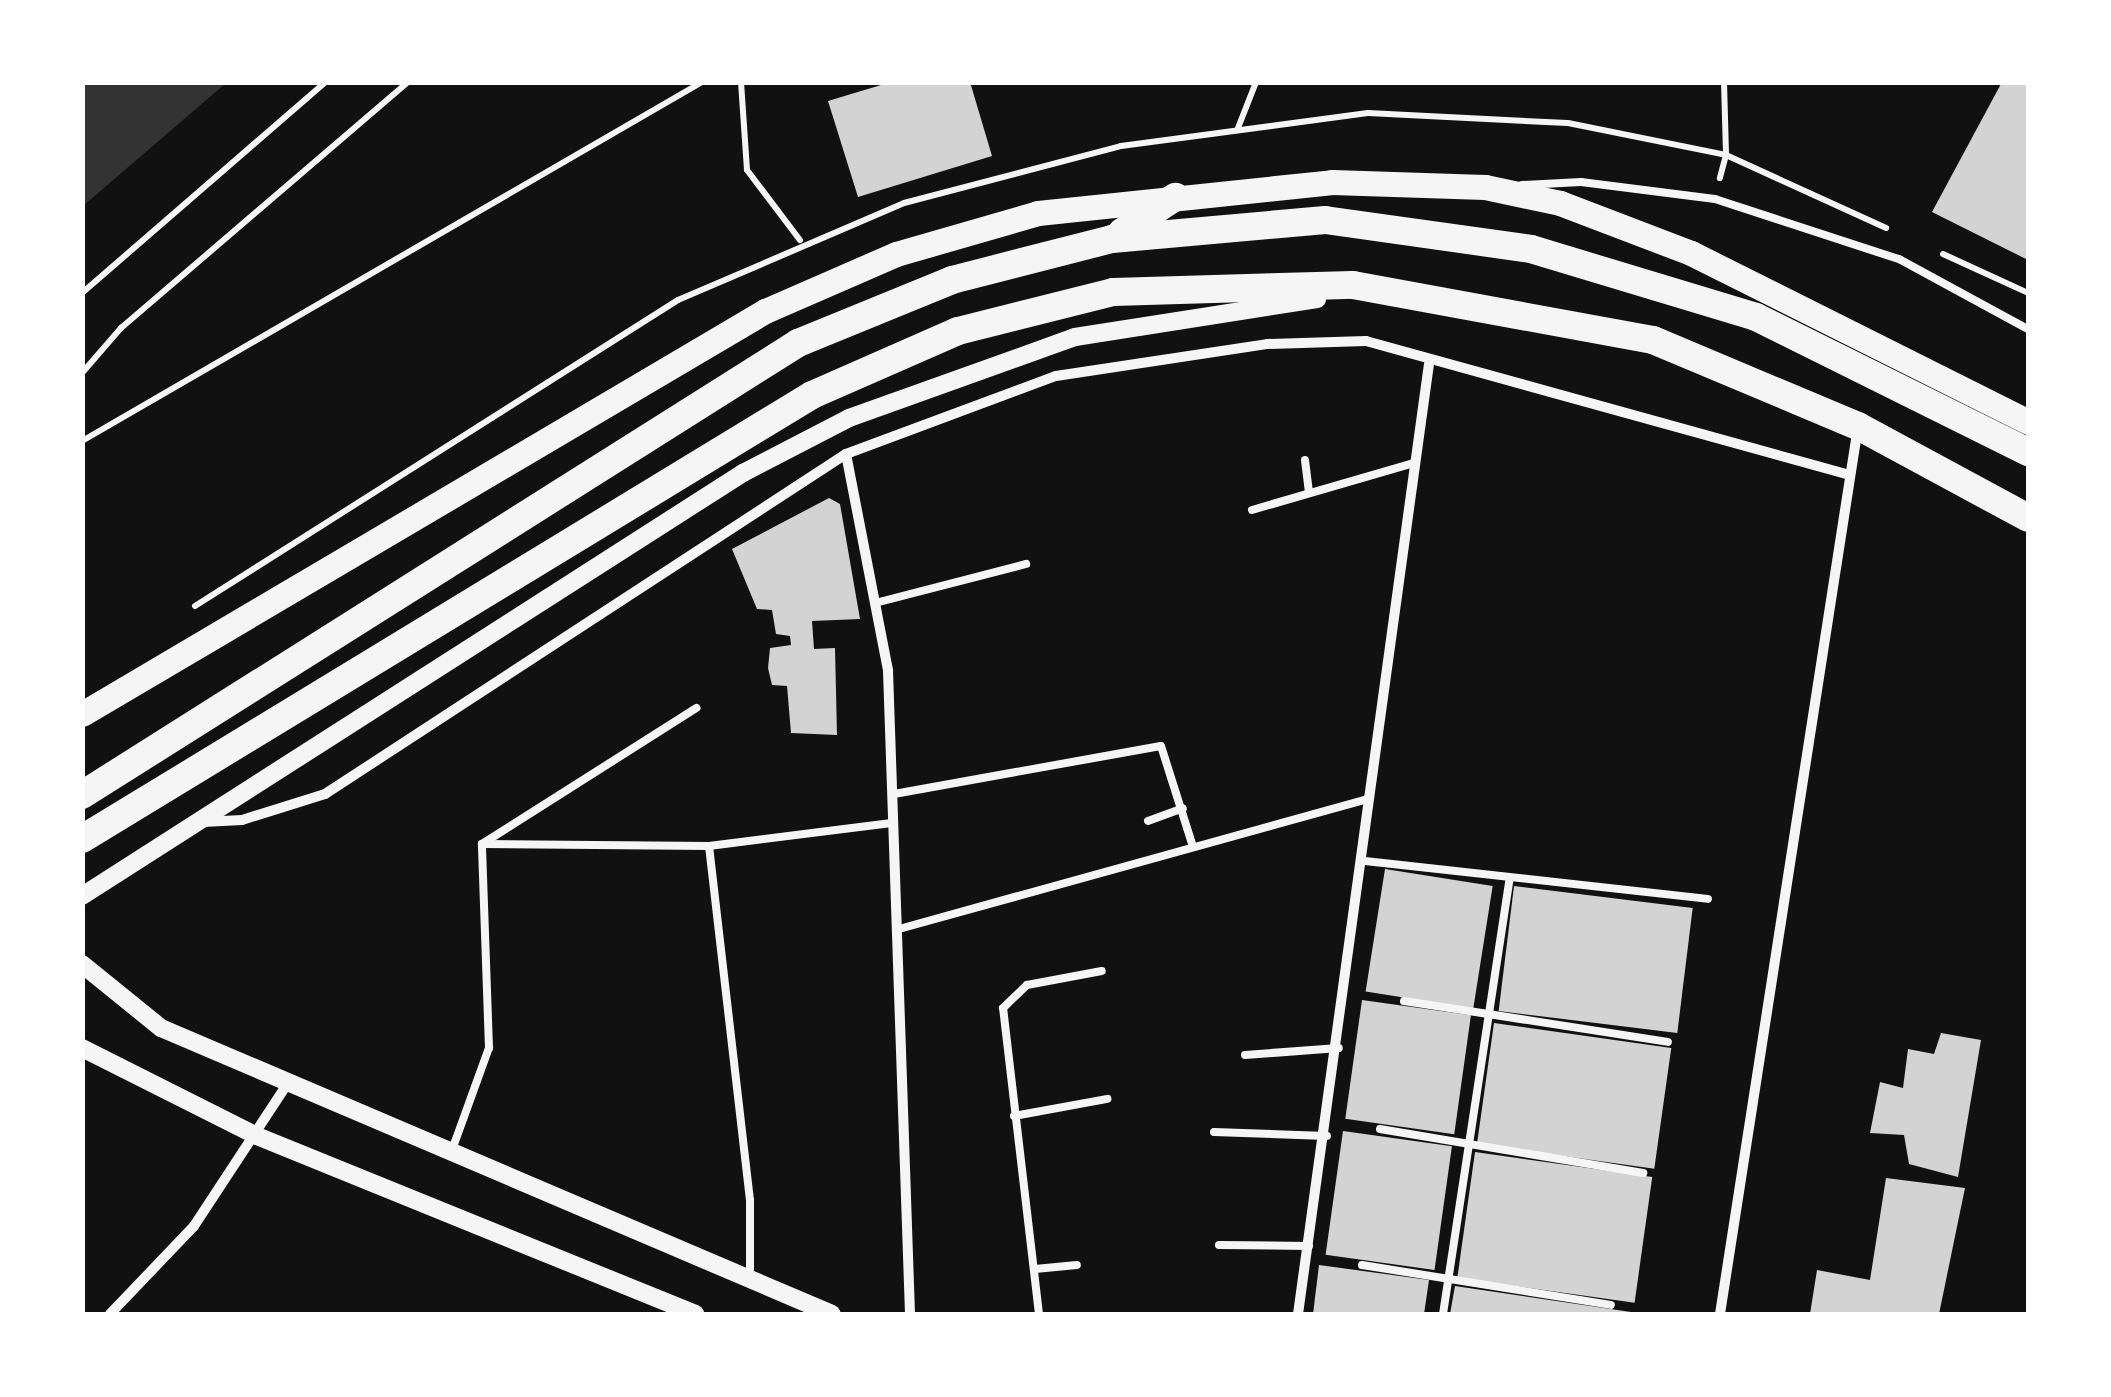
<!DOCTYPE html>
<html>
<head>
<meta charset="utf-8">
<style>
  body { margin:0 }
  #map { position:relative; width:2111px; height:1397px; overflow:hidden; background:#111; font-family:Inter,sans-serif }
  div>[style] { position:absolute }
  [style*='--x'] { left:calc(var(--x)*1px); top:calc(var(--y)*1px); width:calc(var(--w)*1px); rotate:calc(var(--a)*1deg) }
  .water>* { inset:0; background:#333 }
  .building>* { inset:0; background:#d3d3d3; transform-origin:0 0 }
  .path>* { height:6px; margin:-3px; padding:0 3px; transform-origin:3px; border-radius:3px; background:#f5f5f5 }
  .service>* { height:8px; margin:-4px; padding:0 4px; transform-origin:4px; border-radius:4px; background:#f5f5f5 }
  .minor>* { height:10px; margin:-5px; padding:0 5px; transform-origin:5px; border-radius:5px; background:#f5f5f5 }
  .tertiary>* { height:18px; margin:-9px; padding:0 9px; transform-origin:9px; border-radius:9px; background:#f5f5f5 }
  .primary>* { height:25px; margin:-12.5px; padding:0 12.5px; transform-origin:12.5px; border-radius:12.5px; background:#f5f5f5 }
  .trunk>* { height:28px; margin:-14px; padding:0 14px; transform-origin:14px; border-radius:14px; background:#f5f5f5 }
  span { translate:-50% -50%; white-space:nowrap; text-align:center; line-height:1.15; -webkit-text-stroke:9px #fff; paint-order:stroke }
  .frame { position:absolute; inset:0; border:85px solid #fff; pointer-events:none }
</style>
</head>
<body>
<div id="map">
  <div class="water">
    <i style="clip-path:polygon(83px 82px,226px 82px,226px 83px,83px 206px)"></i>
  </div>
  <div class="building">
    <i style="clip-path:polygon(891px 82px,970px 82px,992px 156px,858px 197px,828px 101px)"></i>
    <i style="clip-path:polygon(2002px 82px,2028px 82px,2028px 260px,1932px 212px)"></i>
    <i style="clip-path:polygon(829px 498px,840px 504px,860px 619px,812px 621px,814px 649px,835px 648px,837px 735px,791px 733px,787px 686px,772px 685px,768px 668px,770px 648px,791px 645px,790px 636px,776px 634px,772px 610px,757px 609px,732px 549px)"></i>
    <i style="left:1385px;top:869px;width:109px;height:124px;rotate:9deg"></i>
    <i style="left:1514px;top:886px;width:180px;height:126px;rotate:7deg"></i>
    <i style="left:1362px;top:1000px;width:110px;height:120px;rotate:8deg"></i>
    <i style="left:1494px;top:1023px;width:179px;height:122px;rotate:8deg"></i>
    <i style="clip-path:polygon(1941px 1033px,1981px 1040px,1958px 1177px,1909px 1164px,1904px 1135px,1870px 1133px,1880px 1082px,1903px 1088px,1908px 1049px,1934px 1054px)"></i>
    <i style="left:1343px;top:1131px;width:110px;height:125px;rotate:8deg"></i>
    <i style="left:1475px;top:1152px;width:179px;height:127px;rotate:8deg"></i>
    <i style="clip-path:polygon(1886px 1178px,1965px 1188px,1939px 1314px,1810px 1314px,1817px 1270px,1870px 1280px)"></i>
    <i style="clip-path:polygon(1319px 1265px,1429px 1280px,1424px 1314px,1313px 1314px)"></i>
    <i style="clip-path:polygon(1455px 1286px,1631px 1312px,1631px 1314px,1450px 1314px)"></i>
  </div>
  <div class="path">
    <i style="--x:741;--y:82;--w:88;--a:86.1"></i>
    <i style="--x:747;--y:170;--w:88;--a:52.9"></i>
    <i style="--x:1724;--y:82;--w:73;--a:88.4"></i>
    <i style="--x:1726;--y:155;--w:176;--a:24.5"></i>
    <i style="--x:1238;--y:128;--w:49;--a:-68.6"></i>
    <i style="--x:1943;--y:254;--w:94;--a:24.6"></i>
    <i style="--x:82;--y:293;--w:323;--a:-40.9"></i>
    <i style="--x:82;--y:373;--w:60;--a:-49.1"></i>
    <i style="--x:121;--y:328;--w:378;--a:-40.6"></i>
    <i style="--x:82;--y:441;--w:716;--a:-30.07"></i>
    <i style="--x:195;--y:606;--w:572;--a:-32.36"></i>
    <i style="--x:678;--y:300;--w:246;--a:-23.2"></i>
    <i style="--x:904;--y:203;--w:224;--a:-14.7"></i>
    <i style="--x:1121;--y:146;--w:249;--a:-7.6"></i>
    <i style="--x:1368;--y:113;--w:200;--a:2.9"></i>
    <i style="--x:1568;--y:123;--w:161;--a:11.4"></i>
    <i style="--x:1726;--y:155;--w:24;--a:105"></i>
  </div>
  <div class="service">
    <i style="--x:1522;--y:185;--w:59;--a:-2.9"></i>
    <i style="--x:1581;--y:182;--w:135;--a:7.2"></i>
    <i style="--x:1715;--y:199;--w:194;--a:18.1"></i>
    <i style="--x:1899;--y:259;--w:147;--a:28.5"></i>
    <i style="--x:1305;--y:460;--w:33;--a:83"></i>
    <i style="--x:1252;--y:510;--w:169;--a:-16.2"></i>
    <i style="--x:879;--y:602;--w:152;--a:-14.5"></i>
    <i style="--x:894;--y:794;--w:271;--a:-10.2"></i>
    <i style="--x:1161;--y:746;--w:106;--a:72.4"></i>
    <i style="--x:1148;--y:821;--w:37;--a:-20"></i>
    <i style="--x:482;--y:844;--w:227;--a:0.5"></i>
    <i style="--x:709;--y:846;--w:184;--a:-7.2"></i>
    <i style="--x:482;--y:844;--w:254;--a:-32.4"></i>
    <i style="--x:709;--y:846;--w:356;--a:83.4"></i>
    <i style="--x:750;--y:1200;--w:79;--a:90"></i>
    <i style="--x:1365;--y:861;--w:345;--a:6.3"></i>
    <i style="--x:899;--y:929;--w:488;--a:-15.5"></i>
    <i style="--x:1404;--y:1001;--w:267;--a:8.8"></i>
    <i style="--x:1245;--y:1055;--w:94;--a:-4.3"></i>
    <i style="--x:1014;--y:1116;--w:95;--a:-10.4"></i>
    <i style="--x:1380;--y:1129;--w:267;--a:9.5"></i>
    <i style="--x:1214;--y:1132;--w:113;--a:2"></i>
    <i style="--x:452;--y:1150;--w:109;--a:-70.1"></i>
    <i style="--x:489;--y:1048;--w:204;--a:-92"></i>
    <i style="--x:1219;--y:1245;--w:90;--a:0.6"></i>
    <i style="--x:1362;--y:1265;--w:252;--a:9.1"></i>
    <i style="--x:1035;--y:1269;--w:42;--a:-5.4"></i>
    <i style="--x:1039;--y:1314;--w:308;--a:-96.7"></i>
    <i style="--x:1003;--y:1008;--w:33;--a:-44"></i>
    <i style="--x:1027;--y:985;--w:76;--a:-10.6"></i>
    <i style="--x:1443;--y:1314;--w:442;--a:-81.3"></i>
  </div>
  <div class="minor">
    <i style="--x:846;--y:454;--w:221;--a:79"></i>
    <i style="--x:888;--y:671;--w:643;--a:88.04"></i>
    <i style="--x:203;--y:822;--w:39;--a:-3"></i>
    <i style="--x:242;--y:820;--w:87;--a:-17.4"></i>
    <i style="--x:325;--y:794;--w:622;--a:-33.13"></i>
    <i style="--x:846;--y:454;--w:224;--a:-20.4"></i>
    <i style="--x:1056;--y:376;--w:213;--a:-8.6"></i>
    <i style="--x:1267;--y:344;--w:99;--a:-1.7"></i>
    <i style="--x:1366;--y:341;--w:502;--a:15.48"></i>
    <i style="--x:110;--y:1314;--w:122;--a:-46.3"></i>
    <i style="--x:194;--y:1226;--w:168;--a:-56.7"></i>
    <i style="--x:1298;--y:1314;--w:959;--a:-82.15"></i>
    <i style="--x:1720;--y:1314;--w:898;--a:-81.16"></i>
  </div>
  <div class="tertiary">
    <i style="--x:82;--y:896;--w:785;--a:-32.62"></i>
    <i style="--x:743;--y:473;--w:119;--a:-27.4"></i>
    <i style="--x:849;--y:418;--w:240;--a:-19.7"></i>
    <i style="--x:1075;--y:337;--w:245;--a:-8.9"></i>
    <i style="--x:82;--y:964;--w:102;--a:39"></i>
    <i style="--x:161;--y:1028;--w:729;--a:23.09"></i>
    <i style="--x:82;--y:1048;--w:196;--a:26.7"></i>
    <i style="--x:257;--y:1136;--w:473;--a:22.1"></i>
  </div>
  <div class="primary">
    <i style="--x:82;--y:714;--w:793;--a:-30.54"></i>
    <i style="--x:765;--y:311;--w:143;--a:-23.5"></i>
    <i style="--x:896;--y:254;--w:148;--a:-16.1"></i>
    <i style="--x:1038;--y:213;--w:296;--a:-6"></i>
    <i style="--x:1332;--y:182;--w:153;--a:1.9"></i>
    <i style="--x:1485;--y:187;--w:77;--a:12"></i>
    <i style="--x:1560;--y:203;--w:140;--a:20.9"></i>
    <i style="--x:1691;--y:253;--w:377;--a:26.6"></i>
  </div>
  <div class="trunk">
    <i style="--x:1122;--y:232;--w:64;--a:-33.4"></i>
    <i style="--x:82;--y:795;--w:847;--a:-32.26"></i>
    <i style="--x:798;--y:343;--w:166;--a:-22.2"></i>
    <i style="--x:952;--y:280;--w:165;--a:-14.4"></i>
    <i style="--x:1112;--y:239;--w:214;--a:-5.1"></i>
    <i style="--x:1325;--y:220;--w:208;--a:8"></i>
    <i style="--x:1531;--y:249;--w:235;--a:16.8"></i>
    <i style="--x:1756;--y:317;--w:304;--a:26.4"></i>
    <i style="--x:82;--y:839;--w:854;--a:-31.31"></i>
    <i style="--x:812;--y:395;--w:159;--a:-23.7"></i>
    <i style="--x:958;--y:331;--w:160;--a:-14.1"></i>
    <i style="--x:1113;--y:292;--w:240;--a:-1.7"></i>
    <i style="--x:1353;--y:285;--w:305;--a:10.4"></i>
    <i style="--x:1653;--y:340;--w:222;--a:22.8"></i>
    <i style="--x:1858;--y:426;--w:193;--a:28.4"></i>
  </div>
  <div class="frame"></div>
</div>
</body>
</html>
